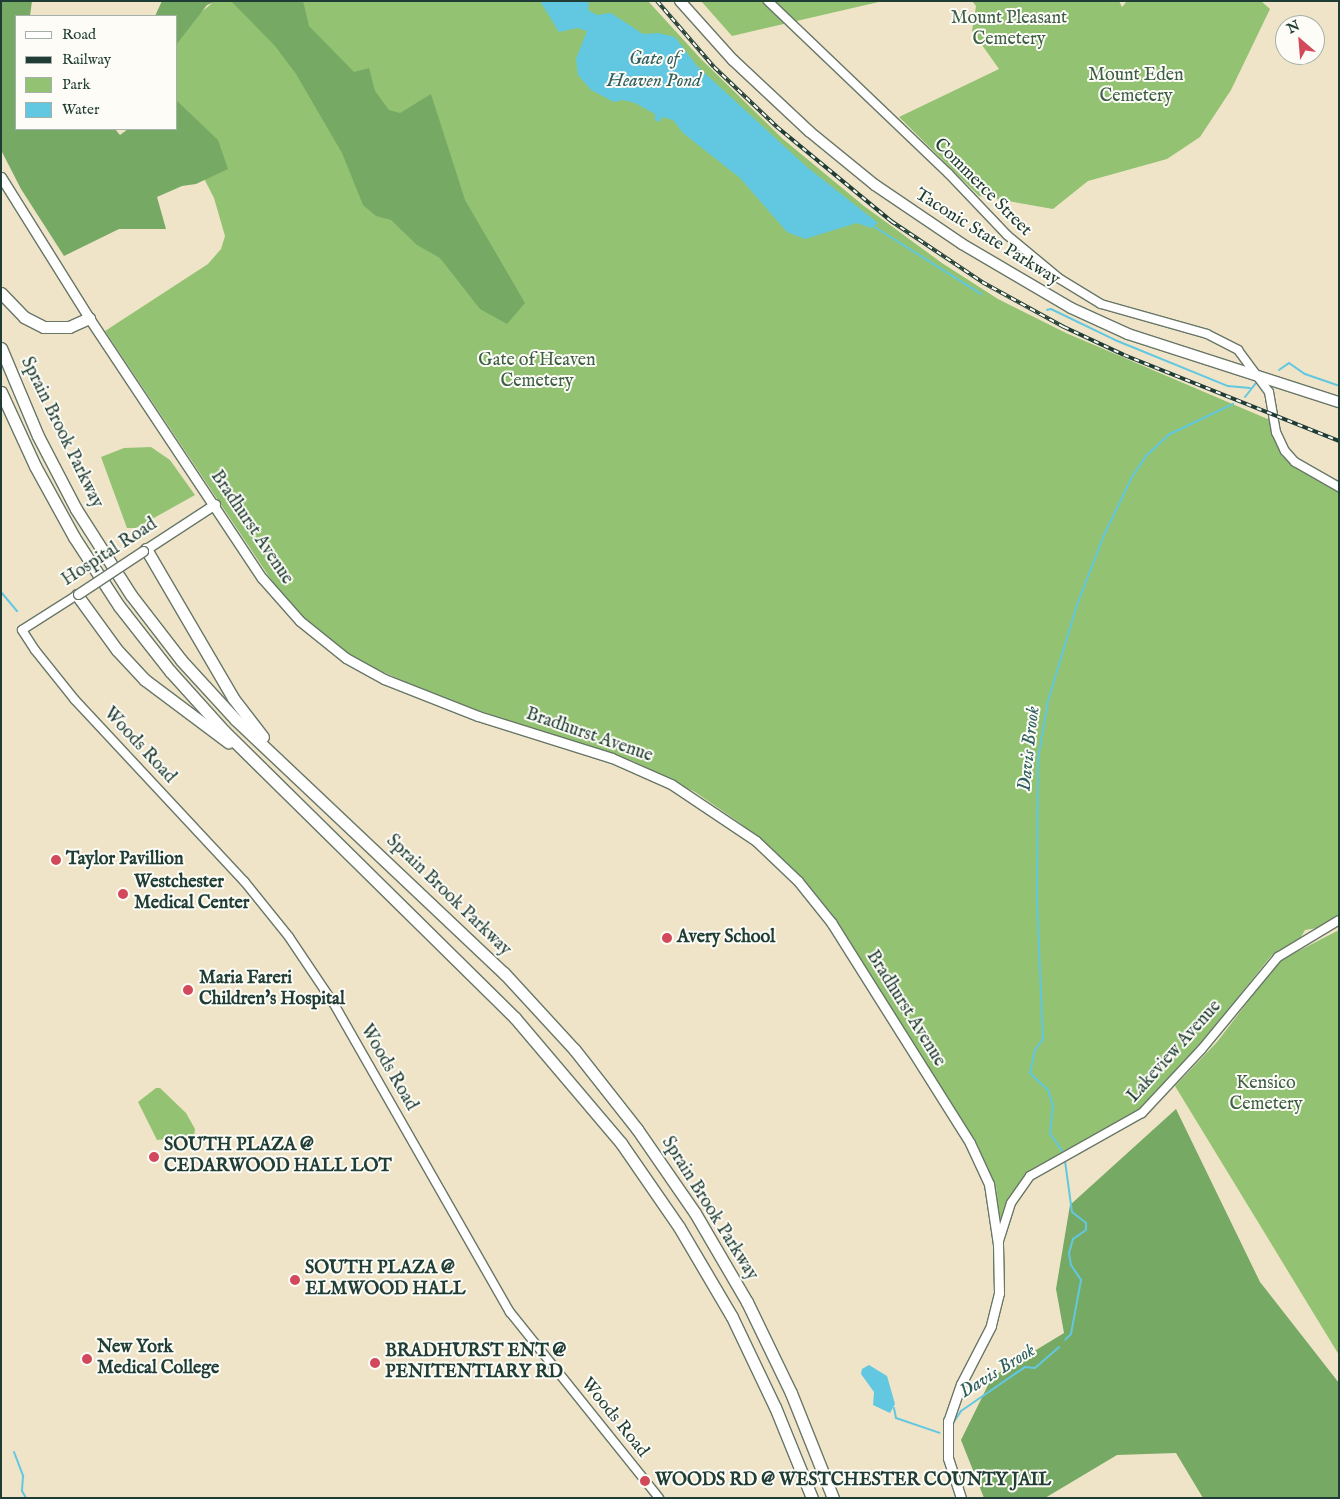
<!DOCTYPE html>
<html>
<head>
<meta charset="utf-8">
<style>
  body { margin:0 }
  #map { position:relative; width:1340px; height:1499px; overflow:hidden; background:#efe4c8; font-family:"IM FELL English",serif }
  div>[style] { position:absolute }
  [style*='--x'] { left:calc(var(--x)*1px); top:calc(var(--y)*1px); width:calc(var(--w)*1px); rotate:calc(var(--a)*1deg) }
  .green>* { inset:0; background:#93c372 }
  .forest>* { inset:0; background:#76a964 }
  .water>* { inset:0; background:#62c7e0 }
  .stream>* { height:2px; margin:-1px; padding:0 1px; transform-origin:1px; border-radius:1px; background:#62c7e0 }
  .roads { filter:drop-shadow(1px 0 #687768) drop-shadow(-1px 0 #687768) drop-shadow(0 1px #687768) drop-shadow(0 -1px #687768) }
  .tertiary>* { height:8px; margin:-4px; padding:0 4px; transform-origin:4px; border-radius:4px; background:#fff }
  .secondary>* { height:9px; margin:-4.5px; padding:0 4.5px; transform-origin:4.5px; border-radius:4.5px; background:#fff }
  .trunk>* { height:10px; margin:-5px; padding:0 5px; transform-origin:5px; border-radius:5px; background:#fff }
  .motorway>* { height:11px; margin:-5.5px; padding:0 5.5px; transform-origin:5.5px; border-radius:5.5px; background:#fff }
  .rail>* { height:4px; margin-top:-2px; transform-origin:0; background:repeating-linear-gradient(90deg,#fdfcf7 0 5.5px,#1f3d34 0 11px); box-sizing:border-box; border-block:1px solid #1f3d34 }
  .bridges { filter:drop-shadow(1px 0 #687768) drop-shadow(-1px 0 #687768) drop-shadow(0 1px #687768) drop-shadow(0 -1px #687768) }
  .secondary-bridge>* { height:9px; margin:-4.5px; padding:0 4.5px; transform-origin:4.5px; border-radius:4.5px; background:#fff }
  .dots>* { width:14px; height:14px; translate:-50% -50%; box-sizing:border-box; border:2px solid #fdfcf7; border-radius:50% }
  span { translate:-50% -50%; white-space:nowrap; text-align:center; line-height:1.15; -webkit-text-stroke:4px #fdfcf7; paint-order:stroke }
  .park-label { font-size:18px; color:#3c5e44 }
  .street-label { font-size:18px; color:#1f3d34 }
  .poi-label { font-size:18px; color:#1f3d34; font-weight:700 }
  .left { translate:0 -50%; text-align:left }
  .water-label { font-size:19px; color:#30605f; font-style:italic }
  .frame { position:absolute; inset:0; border:2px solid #1f3d34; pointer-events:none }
  .legend { position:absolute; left:15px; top:15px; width:162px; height:115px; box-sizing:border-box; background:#fdfcf7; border:1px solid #a4b0a9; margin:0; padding:6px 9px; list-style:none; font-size:15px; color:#1f3d34 }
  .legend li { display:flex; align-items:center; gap:10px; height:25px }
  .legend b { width:25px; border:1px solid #a4b0a9 }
  .north { position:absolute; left:1275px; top:15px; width:50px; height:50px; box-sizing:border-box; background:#fdfcf7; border:1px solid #a4b0a9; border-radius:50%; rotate:333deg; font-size:14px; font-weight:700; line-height:20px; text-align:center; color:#1f3d34 }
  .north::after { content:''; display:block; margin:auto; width:18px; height:22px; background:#d1495b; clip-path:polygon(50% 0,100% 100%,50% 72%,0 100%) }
</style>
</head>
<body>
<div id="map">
  <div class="green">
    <i style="clip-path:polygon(215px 1px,648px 1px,701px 59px,783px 139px,864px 206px,942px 263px,998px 299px,1066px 333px,1270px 420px,1282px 453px,1298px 467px,1339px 491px,1339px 915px,1317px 928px,1305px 930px,1301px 937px,1271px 956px,1186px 1062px,1145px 1106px,1111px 1130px,1032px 1170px,1012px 1195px,1002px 1223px,999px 1224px,996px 1187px,977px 1146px,833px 918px,786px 862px,740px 823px,695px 792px,633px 761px,443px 699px,350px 657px,312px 627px,280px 593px,105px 331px,208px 264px,221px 249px,225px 236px,214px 198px,176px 124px,176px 32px)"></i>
    <i style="clip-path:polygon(701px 1px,883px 1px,732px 36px)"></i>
    <i style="clip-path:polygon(972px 1px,1119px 1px,1122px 7px,1127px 1px,1261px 1px,1270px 9px,1231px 90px,1200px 137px,1167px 159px,1088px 181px,1053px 209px,979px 196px,899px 117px,999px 69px,972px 31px,976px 6px)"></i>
    <i style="clip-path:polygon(151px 447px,170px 460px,195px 495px,136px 528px,127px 528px,101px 457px,124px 448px)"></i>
    <i style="clip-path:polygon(1339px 930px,1339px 1355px,1175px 1086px,1217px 1042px,1279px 961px)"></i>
    <i style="clip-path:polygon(156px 1088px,160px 1088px,186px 1113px,195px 1129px,194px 1136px,157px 1140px,138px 1102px)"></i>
  </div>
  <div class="forest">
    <i style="clip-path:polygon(1px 1px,32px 1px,30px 16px,16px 16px,16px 129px,115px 129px,120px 135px,128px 129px,176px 129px,176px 100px,218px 140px,228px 169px,196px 184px,182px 186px,157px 197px,166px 229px,119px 229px,64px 256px,21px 189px,1px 150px)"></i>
    <i style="clip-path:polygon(162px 1px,217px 1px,207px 5px,176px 45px,176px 16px,155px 16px)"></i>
    <i style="clip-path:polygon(231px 1px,303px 1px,309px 26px,354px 72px,369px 68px,375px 91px,389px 110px,400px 113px,431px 94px,465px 200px,525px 303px,507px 324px,480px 309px,440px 258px,417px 245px,391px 220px,376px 216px,363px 205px,342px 153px,296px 74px,275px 46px)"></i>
    <i style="clip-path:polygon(1176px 1109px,1260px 1282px,1339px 1383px,1339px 1498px,1203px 1498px,1176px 1453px,1117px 1455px,1045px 1498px,984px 1498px,961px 1440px,992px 1377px,1064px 1333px,1056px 1289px,1070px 1205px)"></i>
  </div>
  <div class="water">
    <i style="clip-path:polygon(540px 1px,589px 1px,588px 10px,597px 15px,611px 13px,643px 34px,658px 33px,675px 37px,697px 66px,807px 167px,878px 223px,871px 228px,857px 223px,805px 239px,787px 232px,740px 178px,683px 133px,673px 120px,662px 117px,660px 122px,655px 120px,655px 114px,635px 103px,623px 100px,614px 102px,591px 90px,578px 75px,576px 59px,587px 31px,577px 28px,559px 32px)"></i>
    <i style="clip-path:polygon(869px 1365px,887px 1376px,895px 1404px,890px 1413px,873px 1405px,874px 1392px,861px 1374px,862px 1369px)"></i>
  </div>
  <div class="stream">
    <i style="--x:873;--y:226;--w:128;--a:32.2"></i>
    <i style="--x:1047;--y:310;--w:4;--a:-14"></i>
    <i style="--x:1051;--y:309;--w:71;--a:25.8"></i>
    <i style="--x:1115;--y:340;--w:122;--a:22.2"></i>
    <i style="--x:1228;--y:386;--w:22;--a:5"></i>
    <i style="--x:1279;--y:370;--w:12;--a:-35"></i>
    <i style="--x:1289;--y:363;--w:19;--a:35"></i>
    <i style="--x:1305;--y:374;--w:36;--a:19"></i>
    <i style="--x:1245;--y:397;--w:18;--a:-52"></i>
    <i style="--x:1;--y:592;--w:25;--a:50"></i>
    <i style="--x:1062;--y:1151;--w:22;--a:-124"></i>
    <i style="--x:1050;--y:1133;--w:27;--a:-84"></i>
    <i style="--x:1053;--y:1106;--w:17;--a:-107"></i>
    <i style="--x:1048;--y:1090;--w:25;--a:-137"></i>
    <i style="--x:1030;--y:1073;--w:24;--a:-78"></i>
    <i style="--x:1035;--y:1050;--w:14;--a:-54"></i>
    <i style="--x:1043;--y:1039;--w:140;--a:-92.5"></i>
    <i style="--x:1037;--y:899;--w:140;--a:-89.6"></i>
    <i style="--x:1038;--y:759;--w:59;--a:-80.2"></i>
    <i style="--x:1048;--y:701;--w:100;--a:-73.2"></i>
    <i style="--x:1077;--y:605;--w:75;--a:-68.9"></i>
    <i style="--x:1104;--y:535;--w:64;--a:-64.2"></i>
    <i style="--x:1132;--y:477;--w:25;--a:-56"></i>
    <i style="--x:1146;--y:456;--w:33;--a:-43"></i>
    <i style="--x:1170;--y:434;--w:70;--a:-25.5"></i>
    <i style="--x:1065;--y:1161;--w:51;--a:82.2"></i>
    <i style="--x:1072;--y:1212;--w:18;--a:38"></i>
    <i style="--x:1086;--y:1223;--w:7;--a:90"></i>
    <i style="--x:1086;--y:1230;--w:16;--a:145"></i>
    <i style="--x:1073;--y:1239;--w:15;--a:106"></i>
    <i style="--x:1069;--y:1253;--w:12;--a:81"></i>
    <i style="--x:1071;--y:1265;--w:18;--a:56"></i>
    <i style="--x:1081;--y:1280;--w:55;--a:100.5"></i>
    <i style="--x:1071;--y:1334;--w:8;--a:135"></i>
    <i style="--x:894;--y:1408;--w:10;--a:79"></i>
    <i style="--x:896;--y:1418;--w:46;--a:18.8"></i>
    <i style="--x:953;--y:1423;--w:14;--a:-56"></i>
    <i style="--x:961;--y:1411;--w:78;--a:-34.5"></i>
    <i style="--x:1025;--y:1367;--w:10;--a:6"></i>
    <i style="--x:1035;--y:1368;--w:32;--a:-41"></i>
    <i style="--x:14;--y:1452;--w:26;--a:69"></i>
    <i style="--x:23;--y:1476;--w:15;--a:94"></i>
    <i style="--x:22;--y:1491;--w:8;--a:60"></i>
  </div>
  <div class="roads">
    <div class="tertiary">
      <i style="--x:768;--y:1;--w:249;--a:43.7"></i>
      <i style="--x:948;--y:173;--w:86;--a:46.4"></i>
      <i style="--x:1007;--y:235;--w:69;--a:39.7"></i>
      <i style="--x:1060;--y:279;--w:48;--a:31.4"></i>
      <i style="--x:1101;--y:304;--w:110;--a:15.8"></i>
      <i style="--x:1207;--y:334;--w:35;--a:27"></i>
      <i style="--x:1238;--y:350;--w:52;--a:53.6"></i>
      <i style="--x:1269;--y:392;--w:41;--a:80.1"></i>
      <i style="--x:1276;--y:432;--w:21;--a:65"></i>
      <i style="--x:1285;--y:451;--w:15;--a:48"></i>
      <i style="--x:1295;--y:462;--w:51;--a:29.6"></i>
      <i style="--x:77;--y:595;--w:65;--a:147.5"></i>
      <i style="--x:22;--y:630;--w:24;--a:57"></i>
      <i style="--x:35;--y:650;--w:64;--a:51.3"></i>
      <i style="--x:75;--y:700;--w:248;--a:47"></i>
      <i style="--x:244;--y:881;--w:72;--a:51.2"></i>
      <i style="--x:289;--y:937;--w:81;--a:56.1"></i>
      <i style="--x:334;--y:1004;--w:355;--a:60.3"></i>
      <i style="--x:510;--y:1312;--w:238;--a:51.3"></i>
      <i style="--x:998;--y:1244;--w:43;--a:-72.4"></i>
      <i style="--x:1011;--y:1203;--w:33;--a:-55"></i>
      <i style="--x:1030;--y:1176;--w:129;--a:-29.4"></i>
      <i style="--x:1142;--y:1113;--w:86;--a:-46.9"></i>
      <i style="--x:1201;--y:1050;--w:121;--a:-50.4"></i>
      <i style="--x:1278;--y:957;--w:71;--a:-31.2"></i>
    </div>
    <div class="secondary">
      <i style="--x:1;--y:177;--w:170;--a:58"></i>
      <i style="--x:91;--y:321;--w:309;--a:56.4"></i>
      <i style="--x:262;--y:578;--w:57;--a:48.5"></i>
      <i style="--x:300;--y:621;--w:59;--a:38.8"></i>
      <i style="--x:346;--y:658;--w:43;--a:28.9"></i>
      <i style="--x:384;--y:679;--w:101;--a:21.5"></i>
      <i style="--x:478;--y:716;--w:140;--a:17.4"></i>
      <i style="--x:612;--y:758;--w:64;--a:23.8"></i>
      <i style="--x:671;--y:784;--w:102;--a:33.8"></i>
      <i style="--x:756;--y:841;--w:58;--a:43.6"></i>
      <i style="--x:798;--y:881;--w:53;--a:51.2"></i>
      <i style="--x:831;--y:922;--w:261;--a:57.8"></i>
      <i style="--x:970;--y:1143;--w:45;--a:65.1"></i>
      <i style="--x:989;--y:1184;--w:61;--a:81.5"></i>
      <i style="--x:998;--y:1244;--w:49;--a:88.8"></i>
      <i style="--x:999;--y:1293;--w:34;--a:104"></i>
      <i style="--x:991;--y:1326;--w:65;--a:117.3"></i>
      <i style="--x:961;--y:1384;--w:39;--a:109"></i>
      <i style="--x:948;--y:1421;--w:37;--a:90"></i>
      <i style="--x:948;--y:1458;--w:42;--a:72"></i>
      <i style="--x:143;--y:551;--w:86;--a:-33.1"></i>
    </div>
    <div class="trunk">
      <i style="--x:680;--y:1;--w:79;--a:48.1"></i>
      <i style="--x:733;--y:60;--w:105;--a:43.1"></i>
      <i style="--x:810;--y:132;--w:84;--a:39.2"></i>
      <i style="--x:875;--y:185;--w:105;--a:34.1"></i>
      <i style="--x:962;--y:244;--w:126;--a:30.4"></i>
      <i style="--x:1071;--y:308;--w:63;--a:24.5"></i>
      <i style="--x:1128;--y:334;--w:222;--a:17.9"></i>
    </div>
    <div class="motorway">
      <i style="--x:1;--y:293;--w:33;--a:46"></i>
      <i style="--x:24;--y:317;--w:22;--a:27"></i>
      <i style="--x:44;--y:327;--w:25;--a:0"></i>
      <i style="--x:69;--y:327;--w:22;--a:-24"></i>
      <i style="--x:1;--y:348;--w:95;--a:67.2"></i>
      <i style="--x:38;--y:436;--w:82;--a:62.5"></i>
      <i style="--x:76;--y:509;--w:102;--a:57.4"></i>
      <i style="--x:131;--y:595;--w:82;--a:52.4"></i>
      <i style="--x:181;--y:660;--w:81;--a:47.5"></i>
      <i style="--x:236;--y:720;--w:369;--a:43.4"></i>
      <i style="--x:504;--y:973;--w:103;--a:47.4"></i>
      <i style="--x:574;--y:1049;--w:102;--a:51.8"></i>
      <i style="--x:637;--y:1129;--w:102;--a:55.4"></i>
      <i style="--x:695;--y:1213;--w:103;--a:59.7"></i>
      <i style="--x:747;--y:1302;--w:101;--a:64.2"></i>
      <i style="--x:791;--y:1393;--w:113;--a:68.2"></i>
      <i style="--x:1;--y:392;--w:81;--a:65.3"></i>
      <i style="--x:35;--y:466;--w:81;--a:61.2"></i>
      <i style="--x:74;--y:537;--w:82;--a:56.9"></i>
      <i style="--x:119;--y:606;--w:83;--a:51.9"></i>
      <i style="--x:170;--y:671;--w:81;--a:48"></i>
      <i style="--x:224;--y:731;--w:409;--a:44.6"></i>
      <i style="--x:515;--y:1018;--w:164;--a:49.7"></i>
      <i style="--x:621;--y:1143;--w:102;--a:55.4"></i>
      <i style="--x:679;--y:1227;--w:104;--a:59.5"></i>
      <i style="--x:732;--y:1317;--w:100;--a:64.5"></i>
      <i style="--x:775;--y:1407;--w:98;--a:67.9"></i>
      <i style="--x:146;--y:549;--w:173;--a:59.7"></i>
      <i style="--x:233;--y:698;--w:49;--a:52.4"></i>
      <i style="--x:77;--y:595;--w:68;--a:54"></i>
      <i style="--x:117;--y:650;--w:41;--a:47"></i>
      <i style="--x:145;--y:680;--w:104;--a:36.8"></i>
    </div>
  </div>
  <div class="rail">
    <i style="--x:657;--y:1;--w:87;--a:49.2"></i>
    <i style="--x:714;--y:67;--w:87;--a:43.6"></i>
    <i style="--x:777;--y:127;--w:148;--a:39.5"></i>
    <i style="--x:891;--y:221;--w:110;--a:33.8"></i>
    <i style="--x:982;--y:282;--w:94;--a:28.8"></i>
    <i style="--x:1064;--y:327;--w:66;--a:25"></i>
    <i style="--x:1124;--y:355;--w:232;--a:21.8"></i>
  </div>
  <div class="bridges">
    <div class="secondary-bridge">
      <i style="--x:78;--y:594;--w:78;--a:-33.5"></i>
    </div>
  </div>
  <div class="dots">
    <i style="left:56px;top:860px;background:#d1495b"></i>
    <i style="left:123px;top:894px;background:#d1495b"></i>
    <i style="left:667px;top:938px;background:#d1495b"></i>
    <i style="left:188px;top:990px;background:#d1495b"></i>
    <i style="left:154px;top:1157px;background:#d1495b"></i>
    <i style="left:295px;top:1280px;background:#d1495b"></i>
    <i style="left:87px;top:1359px;background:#d1495b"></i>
    <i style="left:375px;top:1363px;background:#d1495b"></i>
    <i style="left:645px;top:1481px;background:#d1495b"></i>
  </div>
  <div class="park-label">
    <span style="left:1009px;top:30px">Mount Pleasant<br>Cemetery</span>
    <span style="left:1136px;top:87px">Mount Eden<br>Cemetery</span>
    <span style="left:537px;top:372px">Gate of Heaven<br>Cemetery</span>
    <span style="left:1266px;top:1095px">Kensico<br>Cemetery</span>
  </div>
  <div class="street-label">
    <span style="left:982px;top:188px;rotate:45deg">Commerce Street</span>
    <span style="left:987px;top:238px;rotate:32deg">Taconic State Parkway</span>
    <span style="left:61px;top:433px;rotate:64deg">Sprain Brook Parkway</span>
    <span style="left:251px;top:528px;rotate:56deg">Bradhurst Avenue</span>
    <span style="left:110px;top:553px;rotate:-33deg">Hospital Road</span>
    <span style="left:589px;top:736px;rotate:19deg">Bradhurst Avenue</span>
    <span style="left:139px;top:746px;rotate:47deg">Woods Road</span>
    <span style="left:448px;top:896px;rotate:44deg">Sprain Brook Parkway</span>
    <span style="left:905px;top:1009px;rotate:58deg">Bradhurst Avenue</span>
    <span style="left:1175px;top:1052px;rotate:-48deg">Lakeview Avenue</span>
    <span style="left:388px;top:1068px;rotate:60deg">Woods Road</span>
    <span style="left:709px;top:1209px;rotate:58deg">Sprain Brook Parkway</span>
    <span style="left:614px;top:1418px;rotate:51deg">Woods Road</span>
  </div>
  <div class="poi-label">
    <span class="left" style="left:66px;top:860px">Taylor Pavillion</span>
    <span class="left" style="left:134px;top:894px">Westchester<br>Medical Center</span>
    <span class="left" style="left:677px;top:938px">Avery School</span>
    <span class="left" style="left:199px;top:990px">Maria Fareri<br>Children's Hospital</span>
    <span class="left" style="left:164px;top:1157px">SOUTH PLAZA @<br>CEDARWOOD HALL LOT</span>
    <span class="left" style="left:305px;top:1280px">SOUTH PLAZA @<br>ELMWOOD HALL</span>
    <span class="left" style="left:97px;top:1359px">New York<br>Medical College</span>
    <span class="left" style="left:385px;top:1363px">BRADHURST ENT @<br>PENITENTIARY RD</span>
    <span class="left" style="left:655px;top:1481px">WOODS RD @ WESTCHESTER COUNTY JAIL</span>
  </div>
  <div class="water-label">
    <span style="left:654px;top:71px">Gate of<br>Heaven Pond</span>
    <span style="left:1030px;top:749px;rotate:-84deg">Davis Brook</span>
    <span style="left:998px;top:1372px;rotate:-32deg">Davis Brook</span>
  </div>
  <div class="frame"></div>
  <ul class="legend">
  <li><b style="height:6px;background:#fff"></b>Road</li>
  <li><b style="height:6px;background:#1f3d34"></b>Railway</li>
  <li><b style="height:14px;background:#93c372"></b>Park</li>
  <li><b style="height:14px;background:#62c7e0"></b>Water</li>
  </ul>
  <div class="north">N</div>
</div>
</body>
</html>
